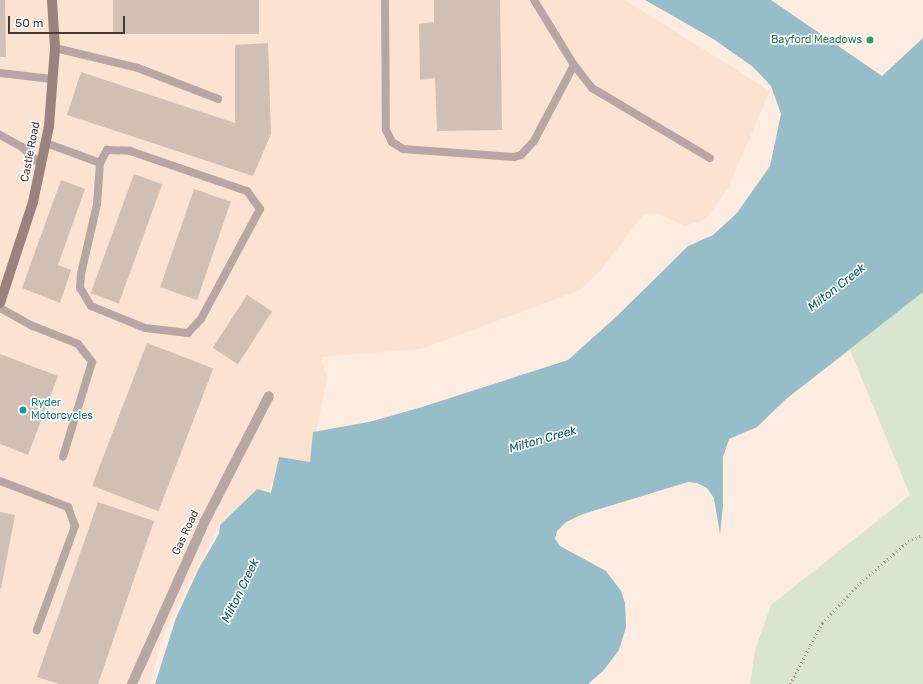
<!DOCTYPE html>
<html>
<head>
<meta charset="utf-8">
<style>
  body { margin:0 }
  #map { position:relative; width:923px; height:684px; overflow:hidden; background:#feece0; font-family:Rubik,sans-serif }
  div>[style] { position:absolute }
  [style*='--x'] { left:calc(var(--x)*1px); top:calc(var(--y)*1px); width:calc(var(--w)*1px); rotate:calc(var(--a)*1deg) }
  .built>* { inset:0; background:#fce2d1 }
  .green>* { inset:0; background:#d9e6cf }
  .water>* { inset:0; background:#95bec8 }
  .building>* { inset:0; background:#d1bfb3; transform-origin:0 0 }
  .path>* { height:2.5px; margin-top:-1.25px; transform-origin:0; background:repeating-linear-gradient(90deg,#a2958d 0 1px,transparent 0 4px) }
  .lane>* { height:8px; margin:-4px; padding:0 4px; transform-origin:4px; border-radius:4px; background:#b7a6a3 }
  .street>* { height:10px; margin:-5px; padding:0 5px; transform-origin:5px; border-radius:5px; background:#b7a6a3 }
  .secondary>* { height:10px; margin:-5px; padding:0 5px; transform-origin:5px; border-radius:5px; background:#9b827f }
  .dots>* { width:11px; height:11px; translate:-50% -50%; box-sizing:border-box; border:2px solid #fdfdfd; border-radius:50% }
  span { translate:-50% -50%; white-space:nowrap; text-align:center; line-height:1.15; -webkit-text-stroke:3.5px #fdfdfd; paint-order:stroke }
  .leisure-label { font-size:11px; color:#27864d }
  .right { translate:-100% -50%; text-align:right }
  .street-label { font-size:11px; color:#423b36 }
  .culture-label { font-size:11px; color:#0d838f }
  .left { translate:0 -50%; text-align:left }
  .water-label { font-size:12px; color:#015a6a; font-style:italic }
  .scale { position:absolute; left:8px; top:16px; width:117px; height:18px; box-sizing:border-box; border:2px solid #423b36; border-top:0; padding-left:5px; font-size:12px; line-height:14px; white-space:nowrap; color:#423b36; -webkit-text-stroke:3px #fdfdfd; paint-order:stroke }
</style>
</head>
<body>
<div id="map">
  <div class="built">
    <i style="clip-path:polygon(0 0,625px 0,770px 91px,728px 188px,706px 219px,685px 226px,657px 213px,643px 215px,601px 270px,580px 290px,421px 349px,321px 357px,327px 378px,310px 462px,279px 458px,269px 494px,257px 489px,220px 525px,165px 630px,150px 684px,0 684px)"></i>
  </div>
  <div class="green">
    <i style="clip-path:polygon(923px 242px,923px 684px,750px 684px,755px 650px,771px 605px,910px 495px,850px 350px,786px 399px,757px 427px,729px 439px,723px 457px,723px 505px,720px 534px,714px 498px,707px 488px,697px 483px,688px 482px,583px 514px,566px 522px,557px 531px,555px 539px,560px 546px,606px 571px,621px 591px,625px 603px,626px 627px,619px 650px,603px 671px,588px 684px,256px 684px)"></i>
  </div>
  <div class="water">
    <i style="clip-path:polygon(645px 0,771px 0,882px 76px,923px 38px,923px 292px,786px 399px,757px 427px,729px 439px,723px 457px,723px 505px,720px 534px,714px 498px,707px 488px,697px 483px,688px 482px,583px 514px,566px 522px,557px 531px,555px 539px,560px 546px,606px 571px,621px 591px,625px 603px,626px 627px,619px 650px,603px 671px,588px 684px,155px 684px,176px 618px,199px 568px,219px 534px,220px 525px,257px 489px,271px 493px,279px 457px,310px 462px,313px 432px,369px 422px,422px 407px,568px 360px,617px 316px,688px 246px,713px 235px,737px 213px,770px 166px,781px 114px,771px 86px,753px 67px,715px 40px)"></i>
  </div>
  <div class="building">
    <i style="clip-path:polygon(0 0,5px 0,6px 57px,0 57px)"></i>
    <i style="left:113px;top:0;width:146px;height:34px"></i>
    <i style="clip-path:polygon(434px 0,500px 0,502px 130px,437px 131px,435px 78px,420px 80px,419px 24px,434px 22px)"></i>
    <i style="clip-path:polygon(268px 43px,271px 134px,253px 176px,67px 115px,81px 72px,235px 123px,235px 45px)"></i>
    <i style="left:134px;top:174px;width:30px;height:127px;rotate:20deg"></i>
    <i style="clip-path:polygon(61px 180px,85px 189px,58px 265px,71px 270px,60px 303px,22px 288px)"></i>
    <i style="left:194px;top:189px;width:39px;height:104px;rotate:19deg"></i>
    <i style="left:247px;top:295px;width:30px;height:63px;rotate:33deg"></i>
    <i style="left:147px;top:343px;width:71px;height:153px;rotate:21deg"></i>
    <i style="clip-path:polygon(0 354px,58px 376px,28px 455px,0 444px)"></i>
    <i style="clip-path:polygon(98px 502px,154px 521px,98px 684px,59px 684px,37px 677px)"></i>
    <i style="clip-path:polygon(0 512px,15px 515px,1px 589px,0 588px)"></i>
  </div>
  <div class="path">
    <i style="--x:790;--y:684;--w:69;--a:-62.3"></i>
    <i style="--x:822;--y:623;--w:55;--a:-46.5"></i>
    <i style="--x:860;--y:583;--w:64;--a:-41.2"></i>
    <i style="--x:908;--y:541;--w:16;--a:-22"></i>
  </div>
  <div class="lane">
    <i style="--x:385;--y:0;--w:130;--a:89.6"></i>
    <i style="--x:386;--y:130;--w:13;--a:63"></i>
    <i style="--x:392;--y:142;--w:13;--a:32"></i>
    <i style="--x:403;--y:149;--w:111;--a:4.1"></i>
    <i style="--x:514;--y:157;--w:7;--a:-16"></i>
    <i style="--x:521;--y:155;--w:19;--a:-47"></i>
    <i style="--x:534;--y:141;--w:86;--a:-62.2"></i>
    <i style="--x:534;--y:0;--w:76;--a:58.4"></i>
    <i style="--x:574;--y:65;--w:29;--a:52"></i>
    <i style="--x:592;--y:88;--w:137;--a:30.7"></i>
    <i style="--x:55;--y:48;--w:85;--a:13.5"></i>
    <i style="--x:138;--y:68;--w:86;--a:21.2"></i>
    <i style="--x:0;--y:73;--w:52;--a:6.6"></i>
    <i style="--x:0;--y:135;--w:25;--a:29"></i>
    <i style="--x:22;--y:147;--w:26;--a:43"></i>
    <i style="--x:46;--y:143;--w:58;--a:20.3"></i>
    <i style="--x:100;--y:163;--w:15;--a:-62"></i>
    <i style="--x:107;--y:150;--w:23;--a:2"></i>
    <i style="--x:130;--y:151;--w:124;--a:18.9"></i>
    <i style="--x:247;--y:191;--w:22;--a:54"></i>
    <i style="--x:260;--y:209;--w:125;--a:118.2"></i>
    <i style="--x:201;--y:319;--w:19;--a:133"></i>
    <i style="--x:188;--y:333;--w:43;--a:-173.4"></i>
    <i style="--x:145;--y:328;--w:58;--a:-157.8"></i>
    <i style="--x:91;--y:306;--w:21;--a:-121"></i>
    <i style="--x:80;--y:288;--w:14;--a:-86"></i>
    <i style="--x:81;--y:274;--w:72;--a:-77.1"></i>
    <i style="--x:97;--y:204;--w:41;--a:-85.8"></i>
    <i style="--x:0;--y:308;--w:38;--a:29"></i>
    <i style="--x:33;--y:326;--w:48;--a:21.8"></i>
    <i style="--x:78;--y:344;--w:23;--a:52"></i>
    <i style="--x:92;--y:362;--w:99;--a:107"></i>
    <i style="--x:0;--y:481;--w:73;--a:20.9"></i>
    <i style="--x:68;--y:507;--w:20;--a:70"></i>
    <i style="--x:75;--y:526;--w:111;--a:110.1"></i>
  </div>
  <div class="street">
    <i style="--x:132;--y:684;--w:179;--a:-65.9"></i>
    <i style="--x:205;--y:521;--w:140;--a:-62.9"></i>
  </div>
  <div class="secondary">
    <i style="--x:0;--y:303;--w:106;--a:-71.9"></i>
    <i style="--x:33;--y:202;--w:78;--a:-78.1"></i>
    <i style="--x:49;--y:126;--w:78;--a:-85.6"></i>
    <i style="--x:55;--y:48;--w:48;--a:-93.6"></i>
  </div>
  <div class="dots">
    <i style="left:870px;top:40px;background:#2e9e5b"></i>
    <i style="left:23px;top:410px;background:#0f9aa8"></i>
  </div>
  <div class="leisure-label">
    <span class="right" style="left:862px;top:40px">Bayford Meadows</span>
  </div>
  <div class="street-label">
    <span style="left:31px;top:152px;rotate:-79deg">Castle Road</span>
    <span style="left:186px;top:533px;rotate:-65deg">Gas Road</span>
  </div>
  <div class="culture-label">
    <span class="left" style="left:31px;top:410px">Ryder<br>Motorcycles</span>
  </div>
  <div class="water-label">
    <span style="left:837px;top:288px;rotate:-38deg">Milton Creek</span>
    <span style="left:543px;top:440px;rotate:-16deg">Milton Creek</span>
    <span style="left:241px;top:591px;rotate:-64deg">Milton Creek</span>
  </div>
  <div class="scale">50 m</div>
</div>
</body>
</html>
